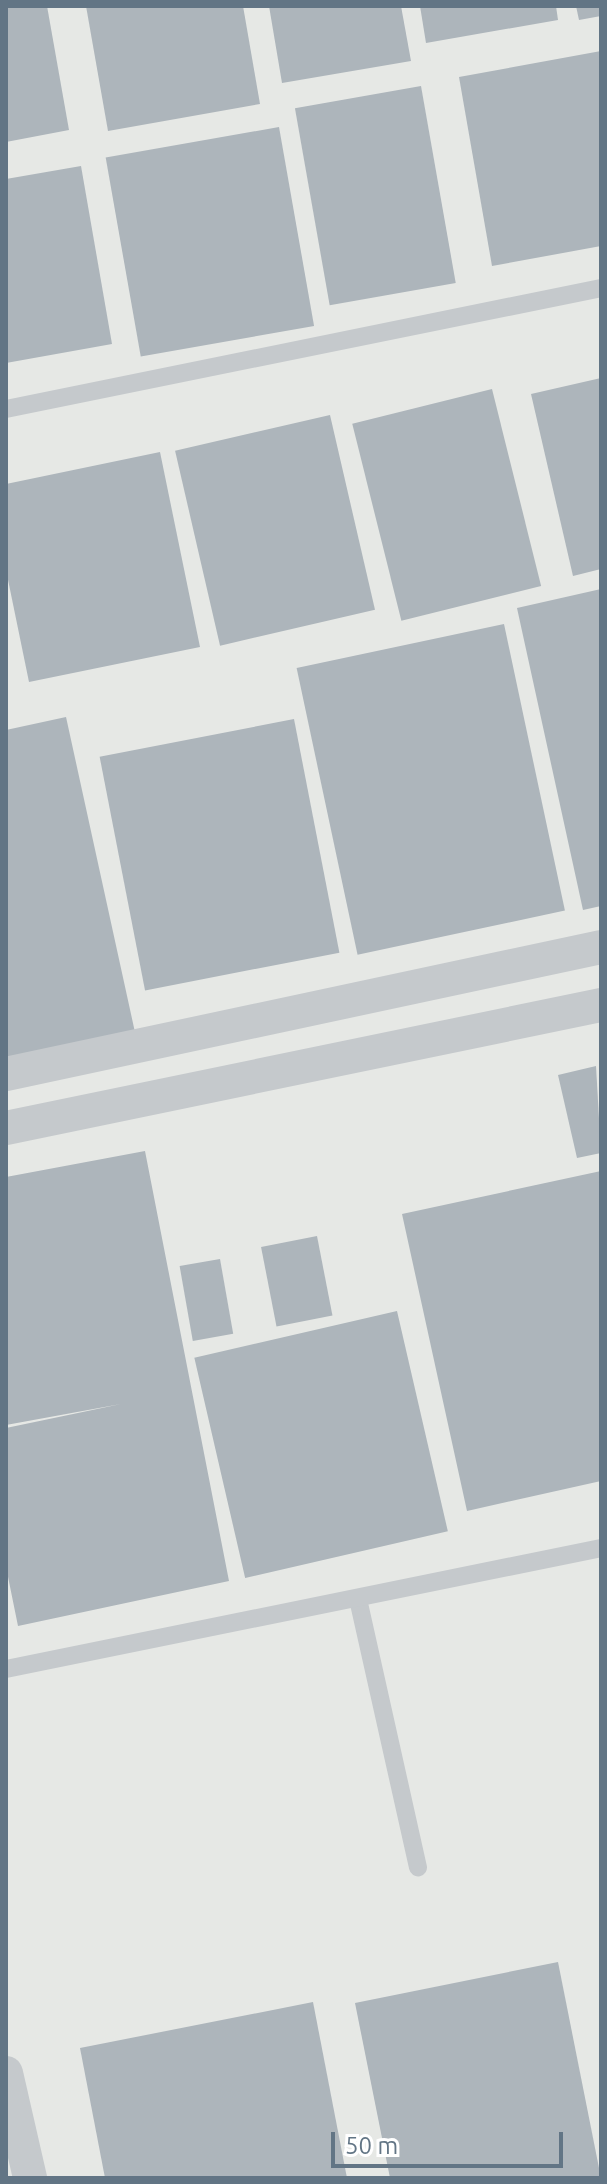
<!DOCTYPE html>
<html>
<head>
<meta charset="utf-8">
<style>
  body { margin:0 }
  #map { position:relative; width:607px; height:2184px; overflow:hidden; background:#f6f6f2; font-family:Ubuntu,sans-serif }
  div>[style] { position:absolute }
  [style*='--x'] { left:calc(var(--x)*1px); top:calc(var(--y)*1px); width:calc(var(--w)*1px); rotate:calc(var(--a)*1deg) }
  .built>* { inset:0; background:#e6e8e5; transform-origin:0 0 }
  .building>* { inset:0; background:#adb5bb; transform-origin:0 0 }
  .service>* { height:18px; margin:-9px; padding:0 9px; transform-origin:9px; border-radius:9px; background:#c5c9cc }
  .minor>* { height:34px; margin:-17px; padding:0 17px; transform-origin:17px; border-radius:17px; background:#c5c9cc }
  span { translate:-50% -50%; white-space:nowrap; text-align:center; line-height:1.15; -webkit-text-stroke:8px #fff; paint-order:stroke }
  .frame { position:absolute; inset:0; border:8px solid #627585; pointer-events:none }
  .scale { position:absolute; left:331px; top:2132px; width:232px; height:36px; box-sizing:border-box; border:4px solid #627585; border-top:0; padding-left:10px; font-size:24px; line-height:28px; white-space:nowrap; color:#627585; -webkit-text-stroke:6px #fff; paint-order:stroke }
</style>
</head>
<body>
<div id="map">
  <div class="built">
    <i style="left:6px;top:6px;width:595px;height:2172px"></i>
  </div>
  <div class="building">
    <i style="clip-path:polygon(6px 6px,47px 6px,69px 130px,6px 142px)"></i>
    <i style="clip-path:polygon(86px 6px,243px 6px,260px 104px,108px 131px)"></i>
    <i style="clip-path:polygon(269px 6px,401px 6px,411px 61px,282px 83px)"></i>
    <i style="clip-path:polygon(420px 6px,556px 6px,558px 20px,426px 43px)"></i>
    <i style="clip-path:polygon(576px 6px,601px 6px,601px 16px,579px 20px)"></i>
    <i style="clip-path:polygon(601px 51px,601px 246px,492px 266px,459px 77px)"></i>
    <i style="left:421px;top:86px;width:200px;height:128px;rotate:80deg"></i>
    <i style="left:279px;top:127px;width:202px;height:176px;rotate:80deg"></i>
    <i style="clip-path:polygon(81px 166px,112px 344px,6px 363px,6px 179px)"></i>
    <i style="clip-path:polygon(601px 378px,601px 569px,573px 576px,531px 394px)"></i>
    <i style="left:492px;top:389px;width:203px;height:144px;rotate:76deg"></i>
    <i style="left:330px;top:415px;width:200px;height:159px;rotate:77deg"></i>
    <i style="clip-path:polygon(160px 452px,200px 647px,29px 682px,6px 570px,6px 484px)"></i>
    <i style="clip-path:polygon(601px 589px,601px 906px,583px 910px,517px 608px)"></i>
    <i style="left:504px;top:624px;width:293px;height:212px;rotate:78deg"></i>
    <i style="clip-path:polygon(66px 717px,136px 1037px,6px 1065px,6px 730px)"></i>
    <i style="left:294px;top:719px;width:238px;height:198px;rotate:79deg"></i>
    <i style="clip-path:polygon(596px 1066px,601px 1153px,577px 1158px,558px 1075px)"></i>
    <i style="clip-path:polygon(145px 1151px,229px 1581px,18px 1626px,6px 1567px,6px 1428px,121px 1404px,6px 1425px,6px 1177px)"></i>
    <i style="clip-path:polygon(601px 1171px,601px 1481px,467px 1511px,402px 1214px)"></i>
    <i style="left:317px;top:1236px;width:81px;height:57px;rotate:79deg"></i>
    <i style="left:220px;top:1259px;width:76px;height:41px;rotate:80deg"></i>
    <i style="left:397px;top:1311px;width:226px;height:208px;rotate:77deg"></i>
    <i style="clip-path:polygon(558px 1962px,601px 2178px,390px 2178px,355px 2003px)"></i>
    <i style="clip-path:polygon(313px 2002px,347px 2178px,105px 2178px,80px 2048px)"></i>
  </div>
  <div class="service">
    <i style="--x:6;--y:409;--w:607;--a:-11.49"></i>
    <i style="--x:358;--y:1599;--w:275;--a:77.4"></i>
    <i style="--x:6;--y:1669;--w:607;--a:-11.49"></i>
  </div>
  <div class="minor">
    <i style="--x:6;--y:1074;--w:608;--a:-12.05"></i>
    <i style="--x:6;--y:1128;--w:608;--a:-11.68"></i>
    <i style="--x:6;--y:2073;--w:108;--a:77.1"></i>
  </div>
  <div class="frame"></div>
  <div class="scale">50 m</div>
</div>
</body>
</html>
